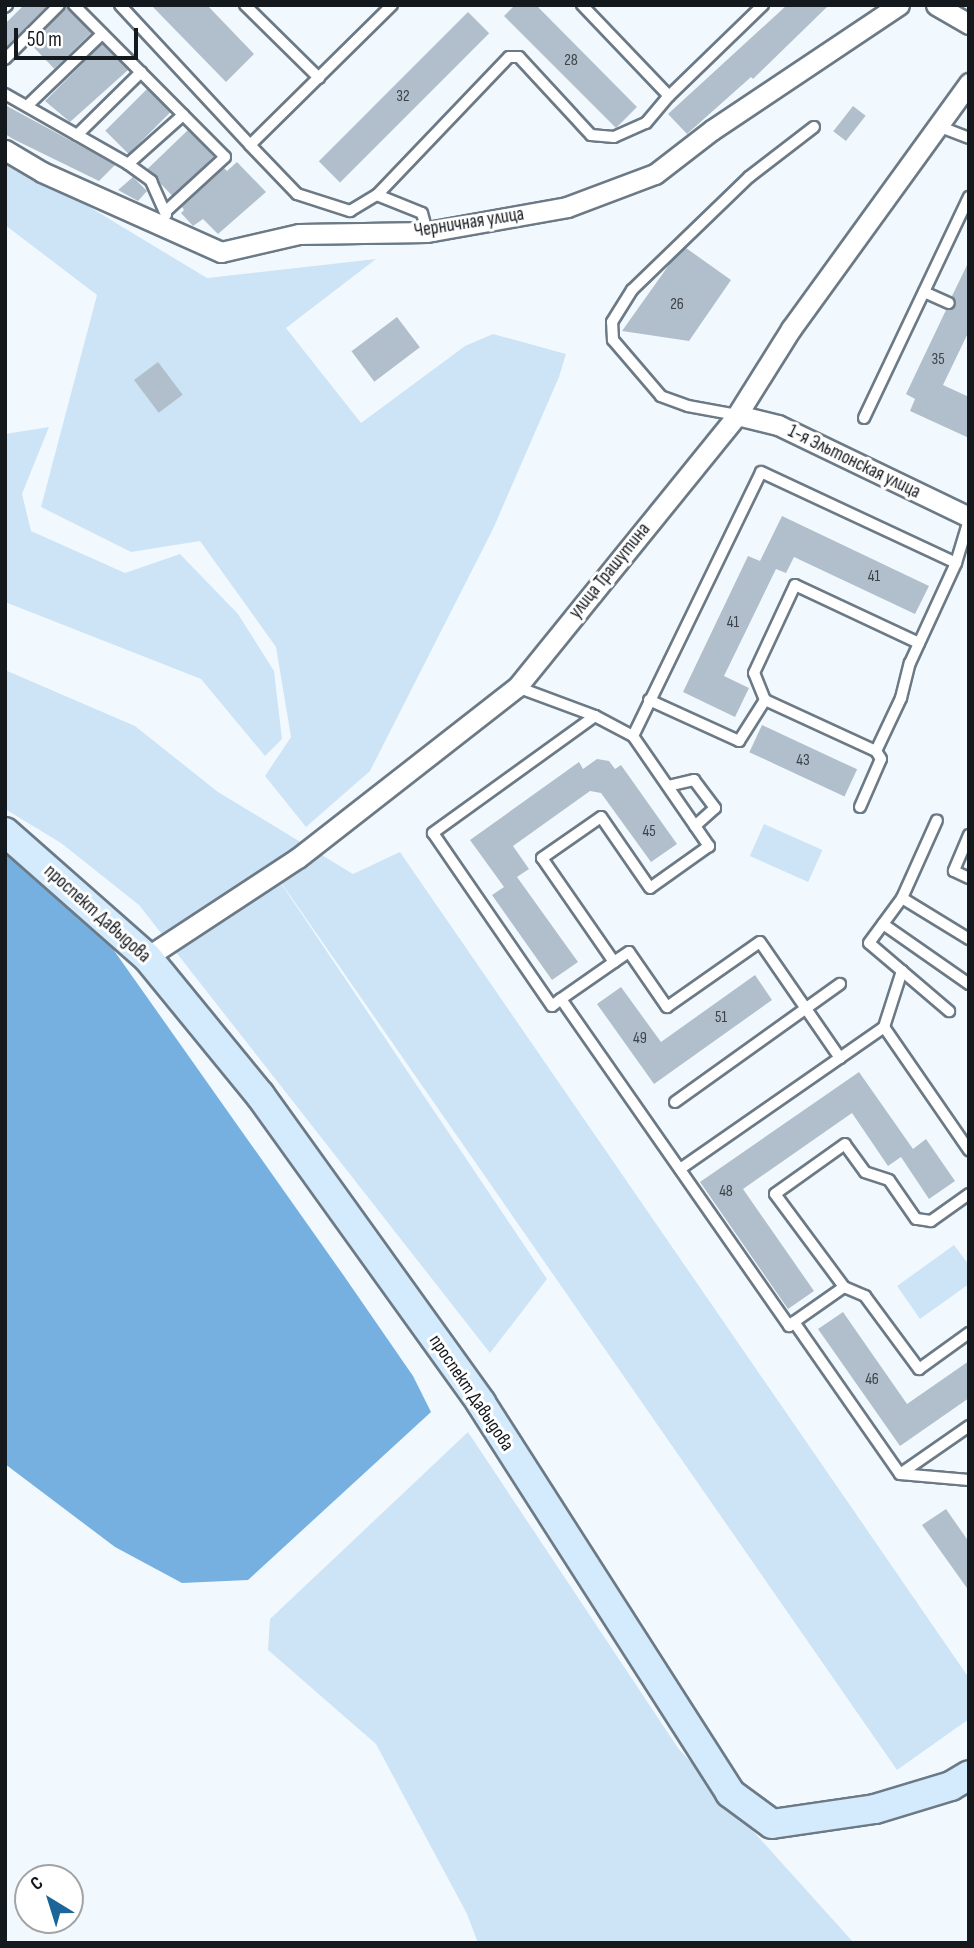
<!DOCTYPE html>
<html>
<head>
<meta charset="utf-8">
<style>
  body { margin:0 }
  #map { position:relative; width:974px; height:1948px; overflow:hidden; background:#f2f9fe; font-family:"Sofia Sans Condensed",sans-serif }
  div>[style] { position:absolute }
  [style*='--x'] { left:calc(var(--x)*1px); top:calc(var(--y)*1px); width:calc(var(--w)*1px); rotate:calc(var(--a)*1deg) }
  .green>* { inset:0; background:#cde4f7; transform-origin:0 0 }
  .water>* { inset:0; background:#76b0e0 }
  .building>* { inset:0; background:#b0bfcb; transform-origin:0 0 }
  .roads { filter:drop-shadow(2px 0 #6c7a86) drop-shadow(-2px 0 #6c7a86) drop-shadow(0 2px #6c7a86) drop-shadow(0 -2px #6c7a86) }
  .lane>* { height:10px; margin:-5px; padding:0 5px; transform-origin:5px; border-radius:5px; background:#fff }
  .street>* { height:19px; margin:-9.5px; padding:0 9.5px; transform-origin:9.5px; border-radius:9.5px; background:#fff }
  .secondary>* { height:28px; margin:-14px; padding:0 14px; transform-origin:14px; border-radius:14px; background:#d3ebfd }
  span { translate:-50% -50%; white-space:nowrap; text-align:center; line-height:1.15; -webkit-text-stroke:6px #fff; paint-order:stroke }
  .number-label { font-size:16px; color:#3b4249 }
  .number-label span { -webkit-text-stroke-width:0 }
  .street-label { font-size:19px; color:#14191e }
  .frame { position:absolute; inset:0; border:7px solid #14191e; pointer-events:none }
  .north { position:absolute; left:14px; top:1864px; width:70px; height:70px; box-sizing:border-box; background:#fff; border:2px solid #a1a3a5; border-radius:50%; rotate:322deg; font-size:19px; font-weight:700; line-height:28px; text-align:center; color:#14191e }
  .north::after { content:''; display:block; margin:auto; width:24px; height:32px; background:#1c6599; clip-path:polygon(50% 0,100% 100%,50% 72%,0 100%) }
  .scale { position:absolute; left:14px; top:28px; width:124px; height:32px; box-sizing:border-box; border:4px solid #14191e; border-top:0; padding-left:9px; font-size:21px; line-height:24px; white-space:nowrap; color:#14191e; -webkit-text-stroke:5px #fff; paint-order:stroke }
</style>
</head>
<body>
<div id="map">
  <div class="green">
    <i style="clip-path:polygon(5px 156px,207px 278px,376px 259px,286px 328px,361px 423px,465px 346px,493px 334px,566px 354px,559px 377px,493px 529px,370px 771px,306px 827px,265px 776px,291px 737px,276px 647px,200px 541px,131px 552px,41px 507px,97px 295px,5px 225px)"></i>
    <i style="clip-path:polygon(49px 427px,22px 494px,31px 531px,125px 573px,180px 554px,238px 614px,274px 671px,282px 739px,265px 756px,201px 679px,5px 602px,5px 434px)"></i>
    <i style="clip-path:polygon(5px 670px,135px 726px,218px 792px,353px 874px,400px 852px,969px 1678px,969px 1719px,897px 1770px,262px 855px,547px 1279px,490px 1353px,139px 905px,61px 843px,5px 809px)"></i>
    <i style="left:764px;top:824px;width:64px;height:35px;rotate:24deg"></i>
    <i style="clip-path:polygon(954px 1245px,969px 1265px,969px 1284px,920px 1319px,897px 1286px)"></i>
    <i style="clip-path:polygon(468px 1432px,678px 1748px,854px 1943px,478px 1943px,467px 1914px,376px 1744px,268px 1650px,270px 1619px)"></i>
  </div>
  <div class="water">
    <i style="clip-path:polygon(5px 848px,96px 925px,344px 1276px,413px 1376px,431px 1412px,248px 1580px,182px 1583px,115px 1547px,5px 1464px)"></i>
  </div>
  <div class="building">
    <i style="clip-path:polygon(24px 5px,48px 5px,5px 48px,5px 24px)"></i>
    <i style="clip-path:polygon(151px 5px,207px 5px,254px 54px,226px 82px)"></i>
    <i style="clip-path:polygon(515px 5px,536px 5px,637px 107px,616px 128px,504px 16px)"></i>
    <i style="clip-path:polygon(787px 5px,829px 5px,753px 79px,751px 77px,687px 134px,668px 114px)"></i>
    <i style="left:66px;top:6px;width:37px;height:52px;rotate:46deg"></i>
    <i style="left:468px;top:12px;width:30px;height:211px;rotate:45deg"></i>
    <i style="clip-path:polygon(102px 44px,128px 70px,70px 122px,45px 101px)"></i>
    <i style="left:147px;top:89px;width:33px;height:59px;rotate:45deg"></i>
    <i style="clip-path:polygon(5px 105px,90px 151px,115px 165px,99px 181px,13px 139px,5px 134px)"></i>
    <i style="left:853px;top:106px;width:16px;height:32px;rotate:38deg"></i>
    <i style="left:188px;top:130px;width:37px;height:57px;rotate:46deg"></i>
    <i style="clip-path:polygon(237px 162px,266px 192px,218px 234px,203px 219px,193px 226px,181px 213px,184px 210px,182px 207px,224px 168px,227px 171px)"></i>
    <i style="clip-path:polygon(133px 177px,147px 191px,138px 201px,118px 190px)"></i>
    <i style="clip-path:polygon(686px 248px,731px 280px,689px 341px,622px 331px,671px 262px)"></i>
    <i style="clip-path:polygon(969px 261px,969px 331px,943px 385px,969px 397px,969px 438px,910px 411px,915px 399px,906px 394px,946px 310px,955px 307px,952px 296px)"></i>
    <i style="left:397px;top:317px;width:38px;height:57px;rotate:53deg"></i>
    <i style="left:158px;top:362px;width:41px;height:30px;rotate:53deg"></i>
    <i style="clip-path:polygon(782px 516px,929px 586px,915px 614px,794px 557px,786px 573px,776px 569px,724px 676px,749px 688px,735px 717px,683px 692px,748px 556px,760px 561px)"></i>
    <i style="left:762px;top:725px;width:105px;height:30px;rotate:25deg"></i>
    <i style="clip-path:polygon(597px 759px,609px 761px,615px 769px,621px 765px,677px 844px,651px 862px,601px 793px,590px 791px,513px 846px,529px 869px,517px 877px,578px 962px,552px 980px,492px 895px,504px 887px,470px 840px,579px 762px,583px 769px)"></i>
    <i style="clip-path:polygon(755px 975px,772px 1000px,654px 1084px,597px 1004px,621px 987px,661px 1042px)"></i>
    <i style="clip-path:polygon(859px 1072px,913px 1149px,926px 1139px,955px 1181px,929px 1199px,901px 1157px,888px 1166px,852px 1113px,743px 1189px,814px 1291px,788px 1309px,700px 1182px)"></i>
    <i style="clip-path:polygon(843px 1312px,907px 1404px,969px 1361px,969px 1398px,900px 1446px,818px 1329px)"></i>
    <i style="clip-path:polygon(946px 1509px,969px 1542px,969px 1591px,922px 1525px)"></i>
  </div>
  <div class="roads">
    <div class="lane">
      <i style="--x:74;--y:5;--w:214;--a:45.2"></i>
      <i style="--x:225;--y:157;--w:81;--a:137.5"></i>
      <i style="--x:120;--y:5;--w:191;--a:47.1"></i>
      <i style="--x:245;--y:5;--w:104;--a:44.6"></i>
      <i style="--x:392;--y:5;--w:199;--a:135.4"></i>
      <i style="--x:250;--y:145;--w:68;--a:46.2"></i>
      <i style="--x:297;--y:194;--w:56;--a:17.8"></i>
      <i style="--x:350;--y:211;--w:31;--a:-31"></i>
      <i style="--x:377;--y:195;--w:191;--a:-46.3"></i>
      <i style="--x:509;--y:57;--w:10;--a:0"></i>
      <i style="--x:519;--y:57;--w:106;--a:47.3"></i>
      <i style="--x:591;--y:135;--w:23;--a:5"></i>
      <i style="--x:614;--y:137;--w:35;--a:-24"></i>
      <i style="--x:646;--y:123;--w:35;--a:-50"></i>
      <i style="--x:669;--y:96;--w:126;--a:-133.7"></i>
      <i style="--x:5;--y:7;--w:3;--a:-45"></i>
      <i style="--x:5;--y:59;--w:76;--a:-45"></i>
      <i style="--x:5;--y:94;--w:142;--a:29.6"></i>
      <i style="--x:128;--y:164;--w:29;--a:36"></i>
      <i style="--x:151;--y:181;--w:37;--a:66"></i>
      <i style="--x:669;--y:96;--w:131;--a:-44.1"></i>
      <i style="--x:28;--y:105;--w:103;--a:-43.8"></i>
      <i style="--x:938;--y:126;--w:33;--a:21"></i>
      <i style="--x:77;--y:135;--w:90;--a:-44.5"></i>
      <i style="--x:128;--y:164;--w:74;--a:-41.7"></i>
      <i style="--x:377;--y:195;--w:48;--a:21.8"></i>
      <i style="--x:422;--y:213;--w:20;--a:75"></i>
      <i style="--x:924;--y:292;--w:27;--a:24"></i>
      <i style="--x:737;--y:415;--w:50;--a:-169.6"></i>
      <i style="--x:688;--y:406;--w:29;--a:-160"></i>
      <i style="--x:661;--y:396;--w:74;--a:-130.6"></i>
      <i style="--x:613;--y:340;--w:18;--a:-93"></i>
      <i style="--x:612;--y:322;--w:38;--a:-58"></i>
      <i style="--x:632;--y:290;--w:163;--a:-44"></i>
      <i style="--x:749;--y:177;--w:82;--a:-37.6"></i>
      <i style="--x:864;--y:418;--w:245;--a:-64.6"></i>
      <i style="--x:517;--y:687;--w:83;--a:20.4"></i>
      <i style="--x:595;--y:716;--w:43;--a:27.8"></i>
      <i style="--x:633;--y:736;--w:293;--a:-64.1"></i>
      <i style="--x:761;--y:472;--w:215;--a:25"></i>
      <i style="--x:649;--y:700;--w:99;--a:24.5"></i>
      <i style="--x:739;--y:741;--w:49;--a:-57.6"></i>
      <i style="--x:765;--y:700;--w:122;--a:24.7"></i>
      <i style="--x:765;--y:700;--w:29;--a:-112"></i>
      <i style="--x:754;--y:673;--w:97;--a:-65"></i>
      <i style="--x:795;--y:585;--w:137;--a:25.1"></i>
      <i style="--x:595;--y:716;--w:200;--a:144.2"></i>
      <i style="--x:433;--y:833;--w:210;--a:55.5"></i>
      <i style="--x:552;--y:1006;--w:11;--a:-38"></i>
      <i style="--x:561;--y:999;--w:399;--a:55.1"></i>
      <i style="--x:789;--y:1326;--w:6;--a:-39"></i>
      <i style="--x:794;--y:1322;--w:185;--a:55.1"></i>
      <i style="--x:900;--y:1474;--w:69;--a:5"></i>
      <i style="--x:633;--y:736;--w:134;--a:55.4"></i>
      <i style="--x:709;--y:846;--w:72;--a:144.6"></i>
      <i style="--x:650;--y:888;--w:86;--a:-124.6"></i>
      <i style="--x:601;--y:817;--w:72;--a:145.2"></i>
      <i style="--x:542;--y:858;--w:126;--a:55.3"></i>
      <i style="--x:614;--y:962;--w:18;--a:-34"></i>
      <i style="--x:629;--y:952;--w:67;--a:55.4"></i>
      <i style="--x:667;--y:1007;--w:113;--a:-35"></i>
      <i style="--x:760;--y:942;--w:141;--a:55.4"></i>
      <i style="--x:668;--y:786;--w:27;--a:-13"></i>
      <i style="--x:694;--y:780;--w:35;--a:53"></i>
      <i style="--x:715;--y:808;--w:27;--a:138"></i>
      <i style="--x:860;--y:807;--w:52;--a:-66.4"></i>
      <i style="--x:881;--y:759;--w:9;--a:-122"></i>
      <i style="--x:876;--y:751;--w:59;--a:-64.7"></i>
      <i style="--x:901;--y:698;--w:36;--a:-76"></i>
      <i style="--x:910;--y:663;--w:110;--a:-65.3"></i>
      <i style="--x:956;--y:563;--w:45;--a:-73.2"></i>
      <i style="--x:969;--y:835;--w:39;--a:113"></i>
      <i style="--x:954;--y:871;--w:17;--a:25"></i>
      <i style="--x:902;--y:898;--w:79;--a:31.5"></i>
      <i style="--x:883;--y:924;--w:105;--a:34.9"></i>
      <i style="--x:902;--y:971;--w:62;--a:40.4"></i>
      <i style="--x:561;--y:999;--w:65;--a:-34.9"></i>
      <i style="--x:884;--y:1027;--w:59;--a:-72.2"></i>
      <i style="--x:902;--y:971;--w:43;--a:-139.7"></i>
      <i style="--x:869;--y:943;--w:56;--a:-53.7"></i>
      <i style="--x:902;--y:898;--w:85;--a:-65.8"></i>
      <i style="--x:675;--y:1102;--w:203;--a:-35.6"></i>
      <i style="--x:680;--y:1169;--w:249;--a:-34.8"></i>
      <i style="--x:884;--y:1027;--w:150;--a:55.4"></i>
      <i style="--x:969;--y:1194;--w:47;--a:144.6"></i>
      <i style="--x:931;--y:1221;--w:15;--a:-172"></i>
      <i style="--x:916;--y:1219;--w:47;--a:-124.7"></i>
      <i style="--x:889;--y:1180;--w:25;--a:-162"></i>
      <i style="--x:865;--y:1172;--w:34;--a:-126"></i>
      <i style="--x:845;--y:1144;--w:86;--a:144.5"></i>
      <i style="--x:775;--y:1194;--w:116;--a:53.4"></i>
      <i style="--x:844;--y:1287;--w:23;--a:23"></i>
      <i style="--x:865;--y:1296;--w:91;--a:53.5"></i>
      <i style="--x:919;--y:1369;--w:62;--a:-35.8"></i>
      <i style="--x:794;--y:1322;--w:61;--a:-35"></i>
      <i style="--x:900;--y:1474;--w:84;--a:-34.8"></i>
    </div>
    <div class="street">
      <i style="--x:936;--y:5;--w:38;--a:30"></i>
      <i style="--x:5;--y:150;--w:43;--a:30.7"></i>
      <i style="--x:42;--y:172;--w:196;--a:24.1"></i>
      <i style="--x:221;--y:252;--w:80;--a:-13"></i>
      <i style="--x:299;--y:234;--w:128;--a:-0.9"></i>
      <i style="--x:427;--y:232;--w:142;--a:-10.1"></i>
      <i style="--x:567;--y:207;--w:94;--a:-20.6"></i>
      <i style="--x:655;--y:174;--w:72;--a:-37.7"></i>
      <i style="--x:712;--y:130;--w:225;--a:-33.8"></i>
      <i style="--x:737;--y:415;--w:42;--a:13.7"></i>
      <i style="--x:778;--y:425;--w:212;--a:25.7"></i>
      <i style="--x:147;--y:957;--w:181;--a:-33.3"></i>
      <i style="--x:298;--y:858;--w:278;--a:-38"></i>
      <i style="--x:517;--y:687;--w:350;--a:-51"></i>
      <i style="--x:737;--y:415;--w:102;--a:-57.9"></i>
      <i style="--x:791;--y:329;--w:304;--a:-54.1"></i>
    </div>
    <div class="secondary">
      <i style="--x:5;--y:832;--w:189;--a:41.4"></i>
      <i style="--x:147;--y:957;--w:178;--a:50.7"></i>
      <i style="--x:260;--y:1095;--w:379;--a:54.3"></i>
      <i style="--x:481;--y:1403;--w:463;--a:57.4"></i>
      <i style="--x:730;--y:1793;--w:52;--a:36.4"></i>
      <i style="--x:772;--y:1824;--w:104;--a:-8.3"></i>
      <i style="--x:875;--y:1809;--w:79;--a:-16.8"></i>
      <i style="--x:951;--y:1786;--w:21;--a:-31"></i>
    </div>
  </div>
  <div class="number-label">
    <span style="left:571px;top:61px">28</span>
    <span style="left:403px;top:97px">32</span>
    <span style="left:677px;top:305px">26</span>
    <span style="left:938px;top:360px">35</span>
    <span style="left:874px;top:577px">41</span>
    <span style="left:733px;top:623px">41</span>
    <span style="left:803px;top:761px">43</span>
    <span style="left:649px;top:832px">45</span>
    <span style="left:721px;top:1018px">51</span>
    <span style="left:640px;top:1039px">49</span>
    <span style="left:726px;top:1192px">48</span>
    <span style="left:872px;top:1380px">46</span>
  </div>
  <div class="street-label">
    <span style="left:469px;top:223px;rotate:-9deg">Черничная улица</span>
    <span style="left:854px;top:462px;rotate:26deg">1-я Эльтонская улица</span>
    <span style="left:610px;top:571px;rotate:-51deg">улица Трашутина</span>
    <span style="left:97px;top:914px;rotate:42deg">проспект Давыдова</span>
    <span style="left:471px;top:1393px;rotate:56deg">проспект Давыдова</span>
  </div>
  <div class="frame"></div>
  <div class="north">С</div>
  <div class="scale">50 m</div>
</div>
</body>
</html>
